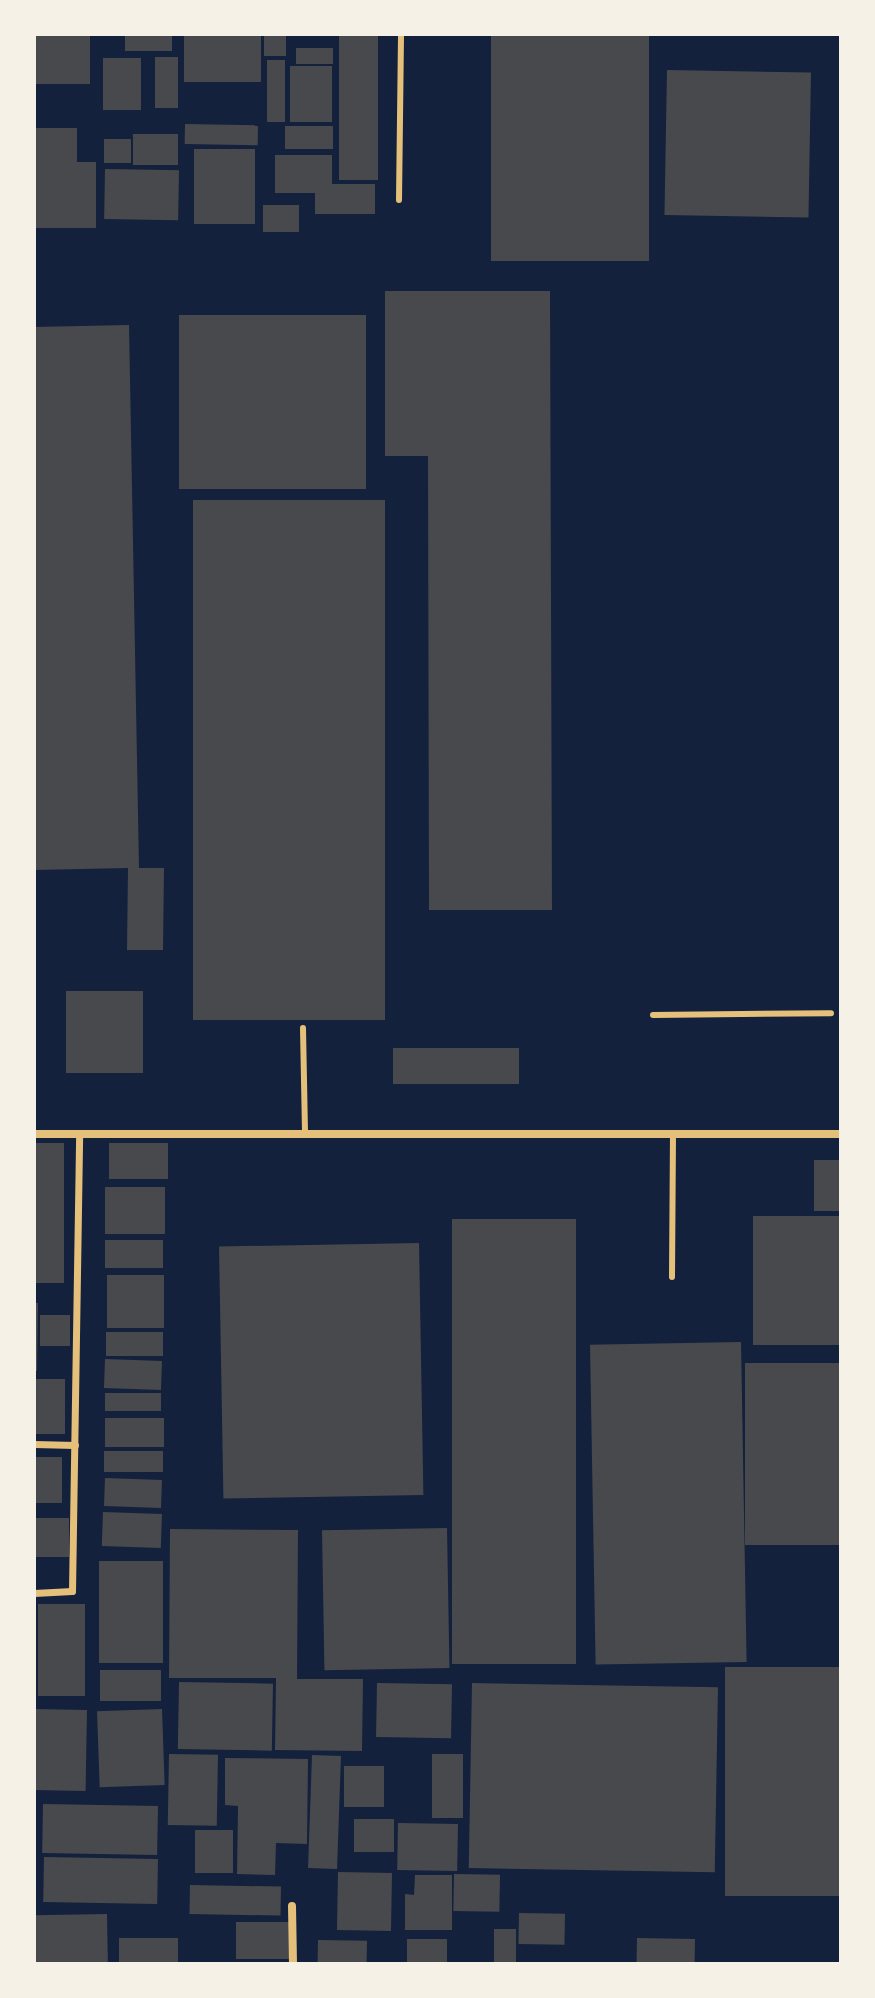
<!DOCTYPE html>
<html>
<head>
<meta charset="utf-8">
<style>
  body { margin:0 }
  #map { position:relative; width:875px; height:1998px; overflow:hidden; background:#14213d; font-family:Mulish,sans-serif }
  div>[style] { position:absolute }
  [style*='--x'] { left:calc(var(--x)*1px); top:calc(var(--y)*1px); width:calc(var(--w)*1px); rotate:calc(var(--a)*1deg) }
  .building>* { inset:0; background:#48494c; transform-origin:0 0 }
  .service>* { height:6px; margin:-3px; padding:0 3px; transform-origin:3px; border-radius:3px; background:#e5c07b }
  .pedestrian>* { height:7px; margin:-3.5px; padding:0 3.5px; transform-origin:3.5px; border-radius:3.5px; background:#e5c07b }
  .minor>* { height:8px; margin:-4px; padding:0 4px; transform-origin:4px; border-radius:4px; background:#e5c07b }
  span { translate:-50% -50%; white-space:nowrap; text-align:center; line-height:1.15; -webkit-text-stroke:8px #f6f1e7; paint-order:stroke }
  .frame { position:absolute; inset:0; border:36px solid #f6f1e7; pointer-events:none }
</style>
</head>
<body>
<div id="map">
  <div class="building">
    <i style="left:34px;top:34px;width:56px;height:50px"></i>
    <i style="left:125px;top:34px;width:47px;height:17px"></i>
    <i style="left:184px;top:34px;width:77px;height:48px"></i>
    <i style="left:264px;top:34px;width:22px;height:22px"></i>
    <i style="left:339px;top:34px;width:39px;height:146px"></i>
    <i style="left:491px;top:34px;width:158px;height:227px"></i>
    <i style="left:296px;top:48px;width:37px;height:16px"></i>
    <i style="left:155px;top:57px;width:23px;height:51px"></i>
    <i style="left:103px;top:58px;width:38px;height:52px"></i>
    <i style="left:267px;top:60px;width:18px;height:62px"></i>
    <i style="left:290px;top:66px;width:42px;height:56px"></i>
    <i style="left:667px;top:70px;width:144px;height:145px;rotate:1deg"></i>
    <i style="left:185px;top:124px;width:73px;height:20px;rotate:1deg"></i>
    <i style="left:285px;top:126px;width:48px;height:23px"></i>
    <i style="clip-path:polygon(34px 128px,77px 128px,77px 162px,96px 162px,96px 228px,34px 228px)"></i>
    <i style="left:133px;top:134px;width:45px;height:31px"></i>
    <i style="left:104px;top:139px;width:27px;height:24px"></i>
    <i style="left:194px;top:149px;width:61px;height:75px"></i>
    <i style="clip-path:polygon(275px 155px,332px 155px,332px 184px,375px 184px,375px 214px,315px 214px,315px 193px,275px 193px)"></i>
    <i style="left:105px;top:169px;width:74px;height:50px;rotate:1deg"></i>
    <i style="left:263px;top:205px;width:36px;height:27px"></i>
    <i style="clip-path:polygon(385px 291px,550px 291px,552px 910px,429px 910px,428px 456px,385px 456px)"></i>
    <i style="left:179px;top:315px;width:187px;height:174px"></i>
    <i style="clip-path:polygon(129px 325px,139px 868px,164px 868px,163px 950px,127px 950px,128px 868px,34px 870px,34px 327px)"></i>
    <i style="left:193px;top:500px;width:192px;height:520px"></i>
    <i style="left:66px;top:991px;width:77px;height:82px"></i>
    <i style="left:519px;top:1048px;width:36px;height:126px;rotate:90deg"></i>
    <i style="left:34px;top:1143px;width:30px;height:140px"></i>
    <i style="left:109px;top:1143px;width:59px;height:36px"></i>
    <i style="left:814px;top:1160px;width:27px;height:51px"></i>
    <i style="left:105px;top:1187px;width:60px;height:47px"></i>
    <i style="left:841px;top:1216px;width:129px;height:88px;rotate:90deg"></i>
    <i style="left:452px;top:1219px;width:124px;height:445px"></i>
    <i style="left:105px;top:1240px;width:58px;height:28px"></i>
    <i style="left:419px;top:1243px;width:252px;height:200px;rotate:89deg"></i>
    <i style="left:107px;top:1275px;width:57px;height:53px"></i>
    <i style="clip-path:polygon(34px 1303px,38px 1303px,37px 1371px,34px 1371px)"></i>
    <i style="left:40px;top:1315px;width:30px;height:31px"></i>
    <i style="left:106px;top:1332px;width:57px;height:24px"></i>
    <i style="left:741px;top:1342px;width:320px;height:151px;rotate:89deg"></i>
    <i style="left:105px;top:1359px;width:57px;height:29px;rotate:2deg"></i>
    <i style="left:841px;top:1363px;width:182px;height:96px;rotate:90deg"></i>
    <i style="left:34px;top:1379px;width:31px;height:55px"></i>
    <i style="left:161px;top:1393px;width:18px;height:56px;rotate:90deg"></i>
    <i style="left:105px;top:1418px;width:59px;height:29px"></i>
    <i style="left:104px;top:1451px;width:59px;height:21px"></i>
    <i style="left:34px;top:1457px;width:28px;height:46px"></i>
    <i style="left:105px;top:1478px;width:57px;height:28px;rotate:2deg"></i>
    <i style="left:103px;top:1512px;width:59px;height:34px;rotate:2deg"></i>
    <i style="left:34px;top:1518px;width:35px;height:39px"></i>
    <i style="left:447px;top:1528px;width:140px;height:125px;rotate:89deg"></i>
    <i style="clip-path:polygon(170px 1529px,298px 1530px,297px 1679px,363px 1679px,362px 1751px,275px 1750px,276px 1678px,169px 1678px)"></i>
    <i style="left:99px;top:1561px;width:64px;height:102px"></i>
    <i style="left:38px;top:1604px;width:47px;height:92px"></i>
    <i style="left:841px;top:1667px;width:229px;height:116px;rotate:90deg"></i>
    <i style="left:100px;top:1670px;width:61px;height:31px"></i>
    <i style="left:179px;top:1682px;width:94px;height:67px;rotate:1deg"></i>
    <i style="left:377px;top:1683px;width:75px;height:54px;rotate:1deg"></i>
    <i style="left:472px;top:1683px;width:246px;height:185px;rotate:1deg"></i>
    <i style="left:34px;top:1709px;width:53px;height:81px;rotate:1deg"></i>
    <i style="left:162px;top:1709px;width:76px;height:65px;rotate:88deg"></i>
    <i style="left:169px;top:1754px;width:49px;height:71px;rotate:1deg"></i>
    <i style="left:432px;top:1754px;width:31px;height:64px"></i>
    <i style="left:312px;top:1755px;width:29px;height:113px;rotate:2deg"></i>
    <i style="clip-path:polygon(225px 1758px,308px 1759px,307px 1844px,276px 1843px,275px 1875px,237px 1874px,238px 1806px,225px 1805px)"></i>
    <i style="left:344px;top:1766px;width:40px;height:41px"></i>
    <i style="left:43px;top:1804px;width:115px;height:49px;rotate:1deg"></i>
    <i style="left:354px;top:1819px;width:40px;height:33px"></i>
    <i style="left:398px;top:1823px;width:60px;height:47px;rotate:1deg"></i>
    <i style="left:195px;top:1830px;width:38px;height:43px"></i>
    <i style="left:44px;top:1857px;width:114px;height:45px;rotate:1deg"></i>
    <i style="left:338px;top:1872px;width:54px;height:58px;rotate:1deg"></i>
    <i style="left:454px;top:1874px;width:46px;height:37px;rotate:1deg"></i>
    <i style="clip-path:polygon(415px 1875px,452px 1875px,452px 1930px,405px 1930px,405px 1894px,414px 1895px)"></i>
    <i style="left:190px;top:1885px;width:91px;height:29px;rotate:1deg"></i>
    <i style="left:519px;top:1913px;width:46px;height:31px;rotate:1deg"></i>
    <i style="left:107px;top:1914px;width:50px;height:73px;rotate:89deg"></i>
    <i style="left:236px;top:1922px;width:55px;height:37px"></i>
    <i style="left:494px;top:1929px;width:22px;height:35px"></i>
    <i style="left:119px;top:1938px;width:59px;height:26px"></i>
    <i style="left:637px;top:1938px;width:58px;height:26px;rotate:1deg"></i>
    <i style="left:407px;top:1939px;width:40px;height:25px"></i>
    <i style="left:318px;top:1940px;width:49px;height:24px;rotate:1deg"></i>
  </div>
  <div class="service">
    <i style="--x:399;--y:200;--w:166;--a:-89.3"></i>
    <i style="--x:653;--y:1015;--w:178;--a:-0.6"></i>
    <i style="--x:303;--y:1028;--w:106;--a:88.9"></i>
    <i style="--x:672;--y:1277;--w:143;--a:-89.6"></i>
  </div>
  <div class="pedestrian">
    <i style="--x:34;--y:1444;--w:41;--a:1.4"></i>
    <i style="--x:34;--y:1593;--w:38;--a:-3"></i>
    <i style="--x:72;--y:1591;--w:457;--a:-89.1"></i>
  </div>
  <div class="minor">
    <i style="--x:34;--y:1134;--w:807;--a:0"></i>
    <i style="--x:292;--y:1906;--w:58;--a:89"></i>
  </div>
  <div class="frame"></div>
</div>
</body>
</html>
